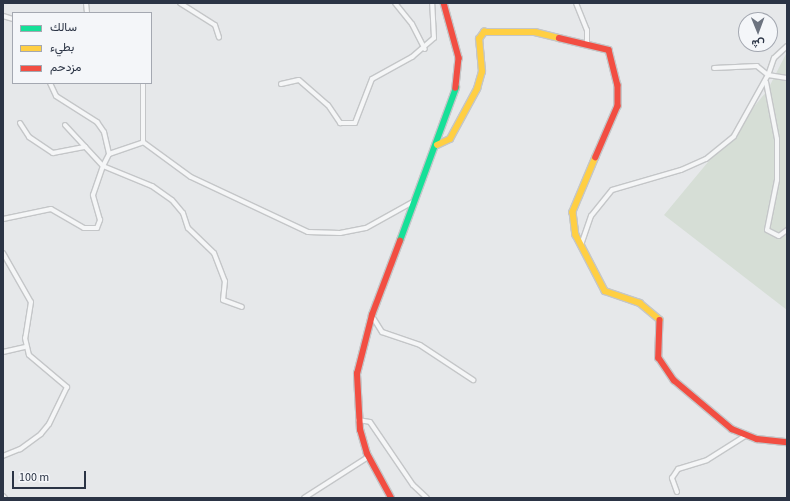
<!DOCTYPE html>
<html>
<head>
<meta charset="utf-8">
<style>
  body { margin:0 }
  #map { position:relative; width:790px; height:501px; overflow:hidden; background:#e6e8ea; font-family:"Source Sans 3",Vazirmatn,sans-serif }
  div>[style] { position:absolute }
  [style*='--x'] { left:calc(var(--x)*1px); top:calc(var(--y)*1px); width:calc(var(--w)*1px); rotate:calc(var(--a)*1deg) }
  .green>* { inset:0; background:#d6ded6 }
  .roads { filter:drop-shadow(1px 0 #c4c6c8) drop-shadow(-1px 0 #c4c6c8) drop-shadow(0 1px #c4c6c8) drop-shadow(0 -1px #c4c6c8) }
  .street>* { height:4px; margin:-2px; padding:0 2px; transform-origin:2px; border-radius:2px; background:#f5f6f7 }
  .fast>* { height:5.5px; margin:-2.75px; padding:0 2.75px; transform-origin:2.75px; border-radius:2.75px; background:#16e098 }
  .slow>* { height:5.5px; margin:-2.75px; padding:0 2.75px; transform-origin:2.75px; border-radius:2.75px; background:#ffcf43 }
  .jam>* { height:5.5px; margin:-2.75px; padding:0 2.75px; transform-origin:2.75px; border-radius:2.75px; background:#f24e42 }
  span { translate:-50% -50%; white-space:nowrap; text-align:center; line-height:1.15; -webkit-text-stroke:3px #f4f6f9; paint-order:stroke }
  .frame { position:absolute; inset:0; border:4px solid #2b3445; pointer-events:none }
  .legend { position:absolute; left:12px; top:12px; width:140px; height:72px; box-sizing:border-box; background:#f4f6f9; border:1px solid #a4a8b1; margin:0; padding:5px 7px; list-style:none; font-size:12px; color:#2b3445 }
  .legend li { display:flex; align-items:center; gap:8px; height:20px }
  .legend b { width:20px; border:1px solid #a4a8b1 }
  .north { position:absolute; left:738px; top:12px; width:40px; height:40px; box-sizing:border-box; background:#f4f6f9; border:1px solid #a4a8b1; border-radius:50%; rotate:179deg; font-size:11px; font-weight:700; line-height:16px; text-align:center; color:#2b3445 }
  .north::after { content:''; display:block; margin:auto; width:14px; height:18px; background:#6c737f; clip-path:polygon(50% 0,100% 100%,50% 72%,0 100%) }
  .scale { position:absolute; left:12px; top:471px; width:74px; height:18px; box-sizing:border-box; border:2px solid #2b3445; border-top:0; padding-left:5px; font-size:12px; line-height:14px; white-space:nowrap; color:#2b3445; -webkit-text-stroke:3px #f4f6f9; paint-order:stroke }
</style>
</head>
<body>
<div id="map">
  <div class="green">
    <i style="clip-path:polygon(787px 52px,787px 310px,664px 215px,767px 91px)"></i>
  </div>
  <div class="roads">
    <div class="street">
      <i style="--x:86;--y:3;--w:10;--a:84"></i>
      <i style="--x:180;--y:3;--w:41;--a:32.2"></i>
      <i style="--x:215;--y:25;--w:13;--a:72"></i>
      <i style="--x:395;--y:3;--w:27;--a:51"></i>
      <i style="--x:412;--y:24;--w:28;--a:63"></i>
      <i style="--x:576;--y:3;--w:29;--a:68"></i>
      <i style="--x:587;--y:30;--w:13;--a:90"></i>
      <i style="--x:3;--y:16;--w:10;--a:17"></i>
      <i style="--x:787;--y:46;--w:18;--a:137"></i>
      <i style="--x:774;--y:58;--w:18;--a:109"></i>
      <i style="--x:768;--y:75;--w:19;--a:9"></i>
      <i style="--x:766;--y:82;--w:58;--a:79.1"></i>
      <i style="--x:777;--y:139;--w:41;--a:90"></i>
      <i style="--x:777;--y:180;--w:51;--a:101.3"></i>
      <i style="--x:767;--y:230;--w:13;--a:27"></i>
      <i style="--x:779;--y:236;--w:10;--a:-37"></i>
      <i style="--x:50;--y:83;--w:14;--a:65"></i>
      <i style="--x:56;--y:96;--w:49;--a:32.4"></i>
      <i style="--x:97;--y:122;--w:12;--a:55"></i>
      <i style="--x:104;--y:132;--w:23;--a:77"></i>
      <i style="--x:281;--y:84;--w:18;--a:-13"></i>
      <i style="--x:299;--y:80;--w:38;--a:41"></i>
      <i style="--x:328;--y:105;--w:22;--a:56"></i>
      <i style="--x:340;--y:123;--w:15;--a:0"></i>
      <i style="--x:355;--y:123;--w:47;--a:-68.9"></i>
      <i style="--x:372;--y:79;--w:46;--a:-28.8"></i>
      <i style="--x:412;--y:57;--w:29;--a:-41"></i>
      <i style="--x:434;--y:38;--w:35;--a:-93"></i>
      <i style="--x:20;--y:123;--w:17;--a:57"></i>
      <i style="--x:29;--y:137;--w:29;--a:34"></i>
      <i style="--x:53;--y:153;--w:33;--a:-11"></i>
      <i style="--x:65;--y:125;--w:56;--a:47.2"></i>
      <i style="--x:103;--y:166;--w:53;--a:22.2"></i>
      <i style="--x:152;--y:186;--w:24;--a:35"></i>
      <i style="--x:172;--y:200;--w:17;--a:50"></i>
      <i style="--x:183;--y:213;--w:16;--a:72"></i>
      <i style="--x:188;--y:228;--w:36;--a:44"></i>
      <i style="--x:214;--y:253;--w:30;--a:69"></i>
      <i style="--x:225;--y:281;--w:19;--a:96"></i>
      <i style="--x:223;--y:300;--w:20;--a:20"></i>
      <i style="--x:143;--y:142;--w:59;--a:36.1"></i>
      <i style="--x:191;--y:177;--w:129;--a:25.2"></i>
      <i style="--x:308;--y:232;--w:32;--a:2"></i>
      <i style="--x:340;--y:233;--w:26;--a:-11"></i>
      <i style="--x:366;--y:228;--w:54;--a:-29"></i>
      <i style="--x:143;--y:142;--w:59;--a:-90"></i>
      <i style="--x:3;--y:219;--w:49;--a:-11.8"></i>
      <i style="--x:51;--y:209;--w:38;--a:30"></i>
      <i style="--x:84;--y:228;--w:13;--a:0"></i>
      <i style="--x:97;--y:228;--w:9;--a:-69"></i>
      <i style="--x:100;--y:220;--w:26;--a:-106"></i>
      <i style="--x:93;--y:195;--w:31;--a:-71"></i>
      <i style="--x:103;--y:166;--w:13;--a:-63"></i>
      <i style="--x:109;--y:154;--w:36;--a:-19"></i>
      <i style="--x:581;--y:245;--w:31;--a:-71"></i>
      <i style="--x:591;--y:216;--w:33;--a:-51"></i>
      <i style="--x:612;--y:190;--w:72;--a:-16.2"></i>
      <i style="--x:681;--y:170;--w:27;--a:-24"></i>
      <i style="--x:706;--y:159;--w:36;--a:-39"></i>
      <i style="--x:734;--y:136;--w:70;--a:-60.9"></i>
      <i style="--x:768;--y:75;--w:14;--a:-141"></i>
      <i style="--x:757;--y:66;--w:43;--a:177.3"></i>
      <i style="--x:3;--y:253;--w:56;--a:60.3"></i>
      <i style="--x:31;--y:302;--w:36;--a:99"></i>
      <i style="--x:25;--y:338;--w:17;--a:77"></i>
      <i style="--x:29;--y:355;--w:50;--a:40.1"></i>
      <i style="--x:67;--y:387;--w:41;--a:115.9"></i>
      <i style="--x:49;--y:424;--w:13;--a:129"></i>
      <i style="--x:41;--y:434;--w:26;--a:144"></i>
      <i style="--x:20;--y:449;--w:18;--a:158"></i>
      <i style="--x:372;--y:316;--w:19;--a:58"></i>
      <i style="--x:382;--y:332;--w:40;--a:18.9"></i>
      <i style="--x:420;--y:345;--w:64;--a:33.4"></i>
      <i style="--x:3;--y:352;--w:23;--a:-13"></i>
      <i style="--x:358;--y:420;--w:12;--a:9"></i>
      <i style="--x:370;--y:422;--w:76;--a:55.7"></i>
      <i style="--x:413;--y:485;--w:19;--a:43"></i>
      <i style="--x:677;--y:492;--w:15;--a:-110"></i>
      <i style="--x:672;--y:478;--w:11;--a:-56"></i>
      <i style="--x:678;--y:469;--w:30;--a:-17"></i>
      <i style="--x:707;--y:460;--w:45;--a:-32.3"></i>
      <i style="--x:3;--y:496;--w:3;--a:45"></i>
      <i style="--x:304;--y:498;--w:76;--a:-32.6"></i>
    </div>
    <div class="fast">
      <i style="--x:400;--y:241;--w:163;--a:-69.9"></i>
    </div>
    <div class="slow">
      <i style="--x:437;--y:145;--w:14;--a:-25"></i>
      <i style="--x:450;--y:139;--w:57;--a:-61.6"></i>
      <i style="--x:477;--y:89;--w:18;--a:-74"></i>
      <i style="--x:482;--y:72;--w:33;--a:-95"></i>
      <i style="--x:479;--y:39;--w:9;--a:-54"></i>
      <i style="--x:484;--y:32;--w:51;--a:0"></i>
      <i style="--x:535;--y:32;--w:25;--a:14"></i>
      <i style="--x:596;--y:157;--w:60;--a:112.7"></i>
      <i style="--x:573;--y:212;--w:23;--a:83"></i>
      <i style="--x:576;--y:235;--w:63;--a:62.6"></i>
      <i style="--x:605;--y:291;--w:37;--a:19"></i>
      <i style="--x:640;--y:303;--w:26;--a:40"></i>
    </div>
    <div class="jam">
      <i style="--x:444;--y:3;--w:57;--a:74.7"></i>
      <i style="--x:459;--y:58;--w:30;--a:96"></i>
      <i style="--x:559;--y:38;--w:51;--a:13.5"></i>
      <i style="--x:609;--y:50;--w:36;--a:76"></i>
      <i style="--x:618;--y:85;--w:21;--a:90"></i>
      <i style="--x:618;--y:106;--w:56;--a:113.3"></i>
      <i style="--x:660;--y:320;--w:38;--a:92"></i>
      <i style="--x:659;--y:358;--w:27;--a:56"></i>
      <i style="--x:674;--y:380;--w:76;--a:40.2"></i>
      <i style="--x:732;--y:429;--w:27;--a:22"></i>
      <i style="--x:757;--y:439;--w:30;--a:6"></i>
      <i style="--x:391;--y:498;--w:50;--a:-118.6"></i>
      <i style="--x:367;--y:454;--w:25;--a:-106"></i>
      <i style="--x:360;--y:430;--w:56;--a:-93.1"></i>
      <i style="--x:357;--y:374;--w:61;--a:-75.7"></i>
      <i style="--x:372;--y:315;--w:79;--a:-69.3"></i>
    </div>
  </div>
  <div class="frame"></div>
  <ul class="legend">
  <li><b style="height:5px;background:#16e098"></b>سالك</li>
  <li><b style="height:5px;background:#ffcf43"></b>بطيء</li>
  <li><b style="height:5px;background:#f24e42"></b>مزدحم</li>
  </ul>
  <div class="north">ش</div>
  <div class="scale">100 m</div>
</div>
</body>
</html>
